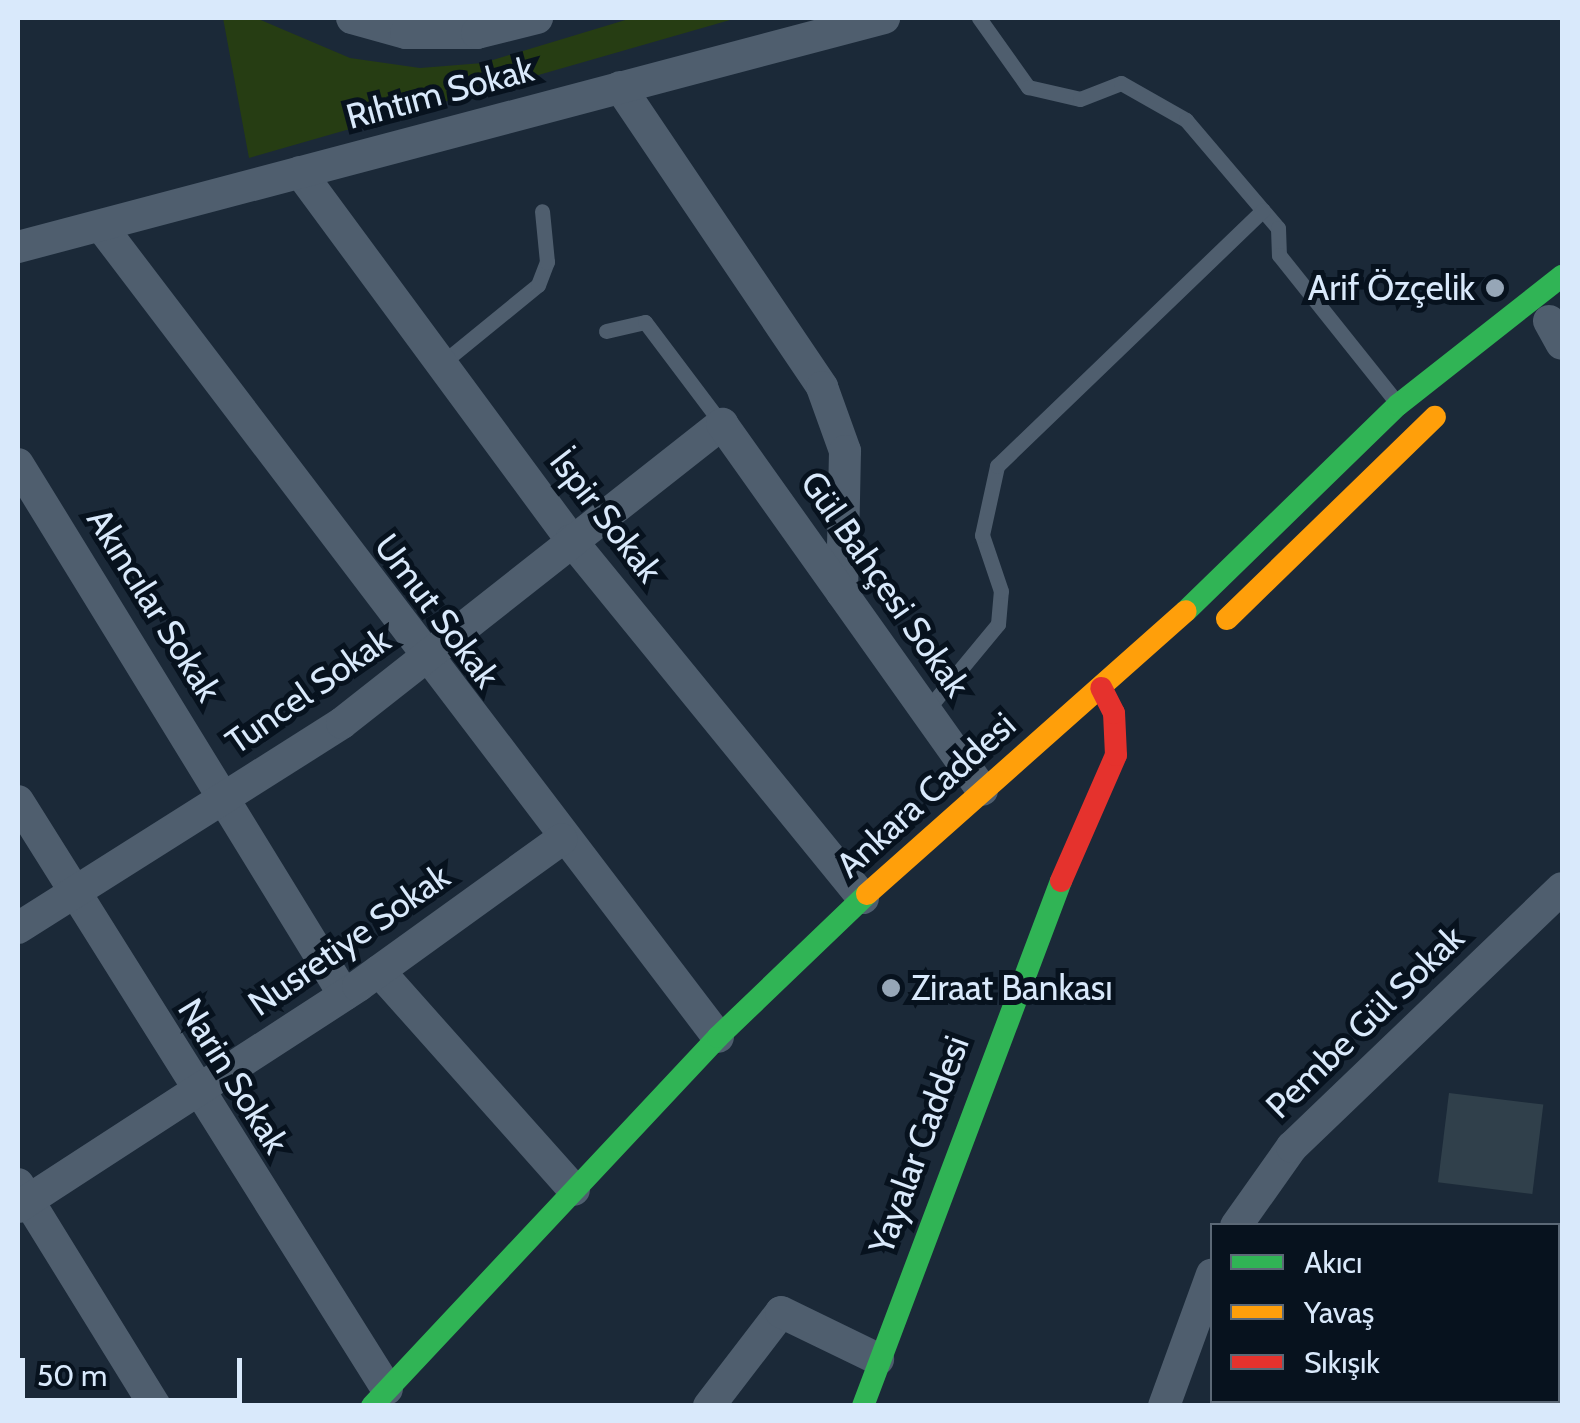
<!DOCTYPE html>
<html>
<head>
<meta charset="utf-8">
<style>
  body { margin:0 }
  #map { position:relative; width:1580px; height:1423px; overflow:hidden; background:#1b2938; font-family:Cabin,sans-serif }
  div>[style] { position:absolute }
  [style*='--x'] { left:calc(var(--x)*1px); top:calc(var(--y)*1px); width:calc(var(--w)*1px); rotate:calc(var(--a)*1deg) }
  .green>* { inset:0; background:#263d13 }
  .building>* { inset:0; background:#30404b; transform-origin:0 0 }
  .lane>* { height:15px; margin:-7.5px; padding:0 7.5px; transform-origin:7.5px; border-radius:7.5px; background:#4f5e6e }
  .street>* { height:32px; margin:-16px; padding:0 16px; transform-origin:16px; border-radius:16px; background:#4f5e6e }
  .fast>* { height:22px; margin:-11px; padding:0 11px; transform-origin:11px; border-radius:11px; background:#30b455 }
  .slow>* { height:22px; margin:-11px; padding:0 11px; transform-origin:11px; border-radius:11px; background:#ff9f0a }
  .jam>* { height:22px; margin:-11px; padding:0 11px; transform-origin:11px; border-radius:11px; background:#e5322d }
  .dots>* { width:28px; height:28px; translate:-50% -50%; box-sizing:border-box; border:5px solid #07121e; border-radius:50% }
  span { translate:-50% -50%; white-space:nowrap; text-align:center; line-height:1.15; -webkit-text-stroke:10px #07121e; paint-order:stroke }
  .street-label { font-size:35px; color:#d9e9fb }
  .poi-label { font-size:35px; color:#d9e9fb }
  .right { translate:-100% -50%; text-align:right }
  .left { translate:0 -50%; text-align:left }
  .frame { position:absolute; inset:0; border:20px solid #d9e9fb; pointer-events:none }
  .legend { position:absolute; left:1210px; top:1223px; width:350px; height:180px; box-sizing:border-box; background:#07121e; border:2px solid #5b6876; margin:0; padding:12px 18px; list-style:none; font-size:30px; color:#d9e9fb }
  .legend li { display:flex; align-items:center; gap:20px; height:50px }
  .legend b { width:50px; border:2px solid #5b6876 }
  .scale { position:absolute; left:20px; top:1358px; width:222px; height:45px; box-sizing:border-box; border:5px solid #d9e9fb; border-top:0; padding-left:12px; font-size:30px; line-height:35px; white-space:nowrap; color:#d9e9fb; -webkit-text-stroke:8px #07121e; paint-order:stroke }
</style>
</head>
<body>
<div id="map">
  <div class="green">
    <i style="clip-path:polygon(223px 18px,256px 18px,350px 58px,420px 68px,483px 63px,632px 18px,737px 18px,249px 158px)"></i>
  </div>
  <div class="building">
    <i style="left:1449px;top:1093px;width:95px;height:90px;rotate:7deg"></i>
    <i style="clip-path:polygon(1237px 1400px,1327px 1400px,1329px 1401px,1237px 1406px)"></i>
  </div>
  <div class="lane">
    <i style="--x:979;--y:18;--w:85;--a:54.6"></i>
    <i style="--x:1028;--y:87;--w:53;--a:13"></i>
    <i style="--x:1080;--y:99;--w:44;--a:-21.3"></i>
    <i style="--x:1121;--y:83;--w:75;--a:29.6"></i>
    <i style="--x:1186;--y:120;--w:142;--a:49.6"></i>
    <i style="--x:1278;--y:228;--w:27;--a:88"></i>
    <i style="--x:1279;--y:255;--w:183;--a:51.4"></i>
    <i style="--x:606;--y:331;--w:40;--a:-13"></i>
    <i style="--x:645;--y:322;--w:128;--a:53"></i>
    <i style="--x:441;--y:364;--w:125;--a:-39.2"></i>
    <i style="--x:538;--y:285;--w:25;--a:-69"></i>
    <i style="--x:547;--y:262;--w:51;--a:-95.6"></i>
    <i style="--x:926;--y:711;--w:113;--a:-50.4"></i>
    <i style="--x:998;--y:624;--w:33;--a:-85"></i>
    <i style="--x:1001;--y:591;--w:59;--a:-108.7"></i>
    <i style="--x:982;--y:535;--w:71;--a:-77.7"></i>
    <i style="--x:997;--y:466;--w:369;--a:-43.9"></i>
  </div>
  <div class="street">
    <i style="--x:352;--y:18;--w:56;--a:15.5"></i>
    <i style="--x:406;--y:33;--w:71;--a:0"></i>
    <i style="--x:477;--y:33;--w:62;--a:-14"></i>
    <i style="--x:620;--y:87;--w:362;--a:56"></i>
    <i style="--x:822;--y:387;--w:68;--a:70.2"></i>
    <i style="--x:845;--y:451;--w:142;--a:91.2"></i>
    <i style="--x:300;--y:172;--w:457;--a:53.6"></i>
    <i style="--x:571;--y:540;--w:462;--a:50.8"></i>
    <i style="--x:101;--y:226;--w:1019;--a:52.74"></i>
    <i style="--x:18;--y:247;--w:896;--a:-14.81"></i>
    <i style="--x:1549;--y:321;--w:26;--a:61"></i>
    <i style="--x:18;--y:464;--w:623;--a:58.45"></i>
    <i style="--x:18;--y:801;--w:694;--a:57.89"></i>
    <i style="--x:18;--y:928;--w:383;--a:-32.3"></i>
    <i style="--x:342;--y:723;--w:484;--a:-38.2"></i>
    <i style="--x:722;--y:424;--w:449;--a:54.6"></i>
    <i style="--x:379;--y:971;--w:293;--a:48.3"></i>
    <i style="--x:18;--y:1184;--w:261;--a:58.3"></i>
    <i style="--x:18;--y:1207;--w:406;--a:-33"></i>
    <i style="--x:358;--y:986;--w:251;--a:-35.8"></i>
    <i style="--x:1236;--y:1226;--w:97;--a:-54.7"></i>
    <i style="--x:1292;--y:1147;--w:374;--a:-43.8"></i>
    <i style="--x:709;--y:1406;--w:118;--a:-52.5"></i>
    <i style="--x:781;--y:1312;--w:108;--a:25.9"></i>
    <i style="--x:1164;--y:1406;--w:140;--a:-70"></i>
  </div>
  <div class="fast">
    <i style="--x:1186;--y:611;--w:296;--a:-44.2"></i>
    <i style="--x:1398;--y:405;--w:209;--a:-38.2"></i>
    <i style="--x:372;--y:1406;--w:506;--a:-46.84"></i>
    <i style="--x:718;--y:1037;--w:207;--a:-43.8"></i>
    <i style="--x:863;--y:1406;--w:561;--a:-69.34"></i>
  </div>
  <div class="slow">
    <i style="--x:1227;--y:619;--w:290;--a:-44.2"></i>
    <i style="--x:867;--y:894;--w:426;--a:-41.6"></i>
  </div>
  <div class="jam">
    <i style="--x:1061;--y:881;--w:137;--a:-66.4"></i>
    <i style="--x:1116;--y:755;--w:42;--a:-92.7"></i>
    <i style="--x:1114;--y:713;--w:28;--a:-117"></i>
  </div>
  <div class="dots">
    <i style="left:1495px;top:288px;background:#96a6b7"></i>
    <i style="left:891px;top:988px;background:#96a6b7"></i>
  </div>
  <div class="street-label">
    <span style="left:440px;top:93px;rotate:-15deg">Rıhtım Sokak</span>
    <span style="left:606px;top:516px;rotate:52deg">İspir Sokak</span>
    <span style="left:885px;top:584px;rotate:55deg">Gül Bahçesi Sokak</span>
    <span style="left:154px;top:605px;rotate:58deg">Akıncılar Sokak</span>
    <span style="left:437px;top:611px;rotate:53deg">Umut Sokak</span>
    <span style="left:308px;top:691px;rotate:-35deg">Tuncel Sokak</span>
    <span style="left:926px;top:795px;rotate:-42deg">Ankara Caddesi</span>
    <span style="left:349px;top:940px;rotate:-35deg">Nusretiye Sokak</span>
    <span style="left:1365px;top:1022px;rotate:-44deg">Pembe Gül Sokak</span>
    <span style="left:233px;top:1076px;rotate:58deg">Narin Sokak</span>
    <span style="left:919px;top:1145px;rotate:-70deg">Yayalar Caddesi</span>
  </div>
  <div class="poi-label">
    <span class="right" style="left:1475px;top:288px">Arif Özçelik</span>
    <span class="left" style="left:911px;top:988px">Ziraat Bankası</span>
  </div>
  <div class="frame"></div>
  <ul class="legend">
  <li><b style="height:12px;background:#30b455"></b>Akıcı</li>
  <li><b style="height:12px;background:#ff9f0a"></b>Yavaş</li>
  <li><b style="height:12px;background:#e5322d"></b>Sıkışık</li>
  </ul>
  <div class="scale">50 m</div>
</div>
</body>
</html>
